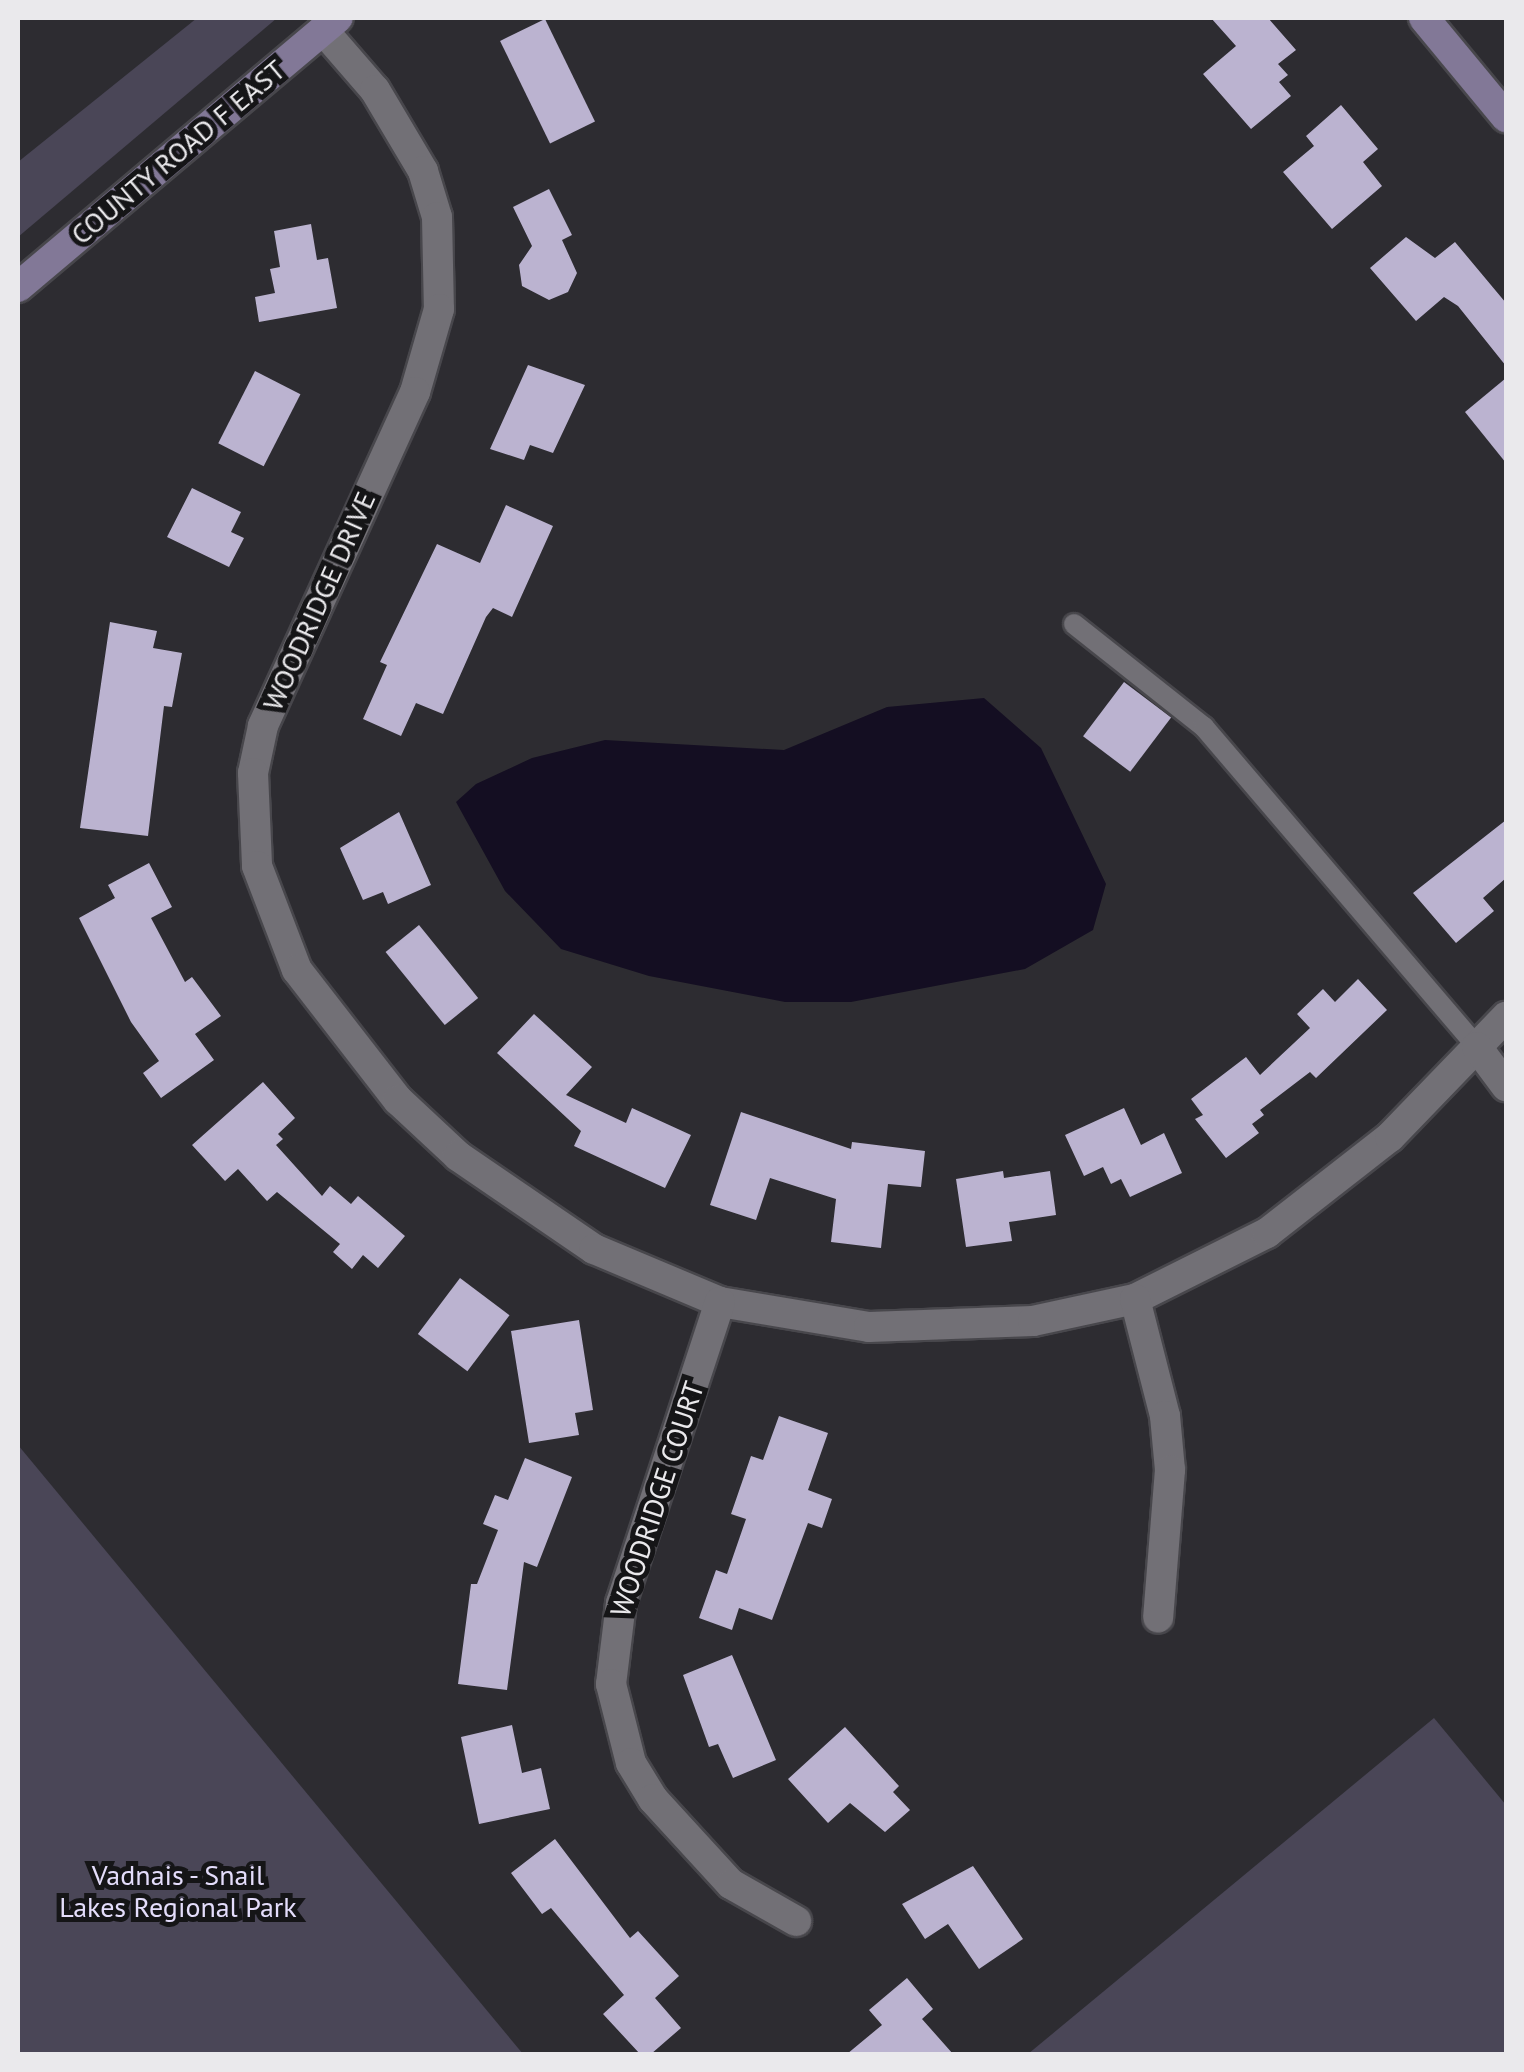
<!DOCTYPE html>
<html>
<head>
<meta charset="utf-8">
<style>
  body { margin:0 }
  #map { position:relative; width:1524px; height:2072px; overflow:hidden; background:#2d2c31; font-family:"PT Sans",sans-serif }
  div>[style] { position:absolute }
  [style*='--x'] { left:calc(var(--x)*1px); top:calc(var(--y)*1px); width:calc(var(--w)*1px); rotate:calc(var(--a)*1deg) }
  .green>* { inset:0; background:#4a4657 }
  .water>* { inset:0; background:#140e22 }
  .building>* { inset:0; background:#bbb3d0; transform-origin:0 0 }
  .roads { filter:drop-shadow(2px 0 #48474c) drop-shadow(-2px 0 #48474c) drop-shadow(0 2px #48474c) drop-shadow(0 -2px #48474c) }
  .lane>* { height:20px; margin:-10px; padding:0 10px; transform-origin:10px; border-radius:10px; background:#727076 }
  .street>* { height:30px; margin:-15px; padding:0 15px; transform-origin:15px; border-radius:15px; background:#727076 }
  .secondary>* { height:30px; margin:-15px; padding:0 15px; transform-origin:15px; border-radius:15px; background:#827897 }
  span { translate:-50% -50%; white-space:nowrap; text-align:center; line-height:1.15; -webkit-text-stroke:10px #151517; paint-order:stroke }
  .street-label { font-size:28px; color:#eae9ec }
  .park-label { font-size:28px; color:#e4ddfb }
  .frame { position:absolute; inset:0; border:20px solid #eae9ec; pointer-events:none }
</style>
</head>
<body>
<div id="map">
  <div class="green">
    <i style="clip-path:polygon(197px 18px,277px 18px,18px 237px,18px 162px)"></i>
    <i style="clip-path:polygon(18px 1445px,523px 2054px,18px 2054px)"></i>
    <i style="clip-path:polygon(1434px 1718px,1506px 1805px,1506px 2054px,1028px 2054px)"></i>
  </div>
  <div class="water">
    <i style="clip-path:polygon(984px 698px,1041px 748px,1106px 884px,1093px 930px,1025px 969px,851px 1002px,785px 1002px,649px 976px,561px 949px,505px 891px,456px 802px,476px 784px,532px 758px,605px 740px,784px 750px,887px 707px)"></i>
  </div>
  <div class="building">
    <i style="clip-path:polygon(1211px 18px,1268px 18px,1296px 50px,1278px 64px,1288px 75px,1279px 82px,1291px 96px,1251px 129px,1203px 74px,1236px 46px)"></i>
    <i style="left:545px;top:19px;width:114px;height:50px;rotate:64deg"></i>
    <i style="clip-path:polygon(1341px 105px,1378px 149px,1363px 162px,1382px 186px,1332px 229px,1283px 172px,1314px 146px,1306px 136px)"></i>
    <i style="clip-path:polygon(549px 189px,572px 235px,562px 240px,577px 273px,568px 292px,549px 300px,522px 286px,519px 265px,532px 246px,513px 207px)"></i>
    <i style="clip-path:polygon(311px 224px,317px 260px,328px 258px,337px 308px,259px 322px,255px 297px,275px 293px,270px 269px,280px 267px,274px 231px)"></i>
    <i style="clip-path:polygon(1406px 237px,1435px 258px,1455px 242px,1506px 303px,1506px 366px,1458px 306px,1444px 297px,1416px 321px,1370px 268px)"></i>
    <i style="clip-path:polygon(528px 365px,585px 385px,553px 453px,530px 445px,524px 460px,490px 449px)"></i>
    <i style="left:255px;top:371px;width:51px;height:81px;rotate:27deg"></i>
    <i style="clip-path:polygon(1506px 378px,1506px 463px,1465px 412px)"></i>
    <i style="clip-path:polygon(192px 488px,241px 512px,231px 532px,244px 538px,229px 567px,167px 537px)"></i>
    <i style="clip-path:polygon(506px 505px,553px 526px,512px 617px,493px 608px,486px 617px,443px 714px,416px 703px,401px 736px,363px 719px,387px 665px,380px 662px,437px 544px,480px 563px)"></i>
    <i style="clip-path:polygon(110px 622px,157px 631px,153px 648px,182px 653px,172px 707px,164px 706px,148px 836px,80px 828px)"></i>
    <i style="left:1124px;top:682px;width:59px;height:68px;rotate:37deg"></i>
    <i style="clip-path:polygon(399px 812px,431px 885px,388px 904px,383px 892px,363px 900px,340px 848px)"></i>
    <i style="clip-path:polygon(1506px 820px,1506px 878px,1483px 898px,1494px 911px,1456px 943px,1413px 893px)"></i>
    <i style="clip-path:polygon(149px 863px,172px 907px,151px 918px,185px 982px,192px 977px,221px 1016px,195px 1034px,214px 1060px,161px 1098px,143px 1073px,159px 1061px,131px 1022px,79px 918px,115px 898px,108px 885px)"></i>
    <i style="left:419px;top:925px;width:94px;height:43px;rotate:51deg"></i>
    <i style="clip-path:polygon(1358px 979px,1387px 1010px,1316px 1078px,1310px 1072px,1260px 1110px,1264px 1115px,1252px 1124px,1259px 1133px,1226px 1158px,1195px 1119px,1203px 1115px,1191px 1099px,1246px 1057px,1260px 1075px,1310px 1028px,1297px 1014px,1323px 989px,1335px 1002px)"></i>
    <i style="clip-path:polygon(534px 1014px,592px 1067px,566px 1095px,626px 1123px,632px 1108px,691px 1135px,665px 1188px,574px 1146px,581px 1131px,497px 1053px)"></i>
    <i style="clip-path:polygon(263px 1082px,295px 1118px,278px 1134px,283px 1139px,276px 1145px,322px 1196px,330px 1186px,351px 1204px,358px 1196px,405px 1236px,378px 1268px,363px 1255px,352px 1269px,333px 1252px,340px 1244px,277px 1192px,267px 1201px,238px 1169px,225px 1181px,192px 1145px)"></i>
    <i style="clip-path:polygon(1124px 1108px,1141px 1145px,1164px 1133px,1182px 1173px,1130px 1197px,1121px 1179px,1111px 1184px,1103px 1167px,1084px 1176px,1065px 1135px)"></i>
    <i style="clip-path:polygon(741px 1112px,851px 1149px,852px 1142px,925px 1151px,921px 1187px,888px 1184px,881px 1248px,831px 1242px,836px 1199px,770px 1178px,756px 1220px,710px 1205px)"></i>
    <i style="clip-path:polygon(1003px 1171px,1004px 1178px,1050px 1171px,1056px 1215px,1009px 1222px,1012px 1241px,966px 1247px,956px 1179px)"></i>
    <i style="left:460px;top:1278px;width:62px;height:70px;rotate:37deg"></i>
    <i style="clip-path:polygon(579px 1320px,593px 1410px,575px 1413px,579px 1435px,529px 1443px,511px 1331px)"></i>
    <i style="clip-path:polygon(779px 1416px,828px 1433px,808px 1490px,832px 1499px,822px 1528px,808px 1523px,772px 1620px,739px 1608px,732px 1630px,699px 1618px,716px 1570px,727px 1574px,746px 1519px,731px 1514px,751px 1456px,763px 1460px)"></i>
    <i style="clip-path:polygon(525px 1458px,572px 1477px,537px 1567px,524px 1562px,507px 1690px,458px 1684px,471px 1584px,477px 1584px,498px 1530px,483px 1524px,495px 1495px,508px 1500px)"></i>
    <i style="clip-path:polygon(732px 1655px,776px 1760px,733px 1778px,718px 1744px,709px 1747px,683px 1675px)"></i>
    <i style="clip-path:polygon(512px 1725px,522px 1773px,541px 1768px,550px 1809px,479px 1824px,461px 1737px)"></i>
    <i style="clip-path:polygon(845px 1727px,899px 1786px,893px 1792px,910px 1810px,885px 1832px,850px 1803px,828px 1823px,788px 1779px)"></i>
    <i style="clip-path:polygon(555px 1839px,630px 1938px,638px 1931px,679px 1976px,655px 1998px,681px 2028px,651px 2054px,640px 2054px,603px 2014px,624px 1995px,551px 1908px,542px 1914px,511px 1873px)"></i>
    <i style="clip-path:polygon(973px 1866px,1023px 1939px,979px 1969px,948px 1924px,925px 1939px,902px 1904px)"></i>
    <i style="clip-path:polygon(907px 1978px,933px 2009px,922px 2019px,953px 2054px,847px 2054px,882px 2025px,869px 2010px)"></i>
  </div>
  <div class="roads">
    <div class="lane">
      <i style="--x:1074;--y:624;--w:166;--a:38.4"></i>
      <i style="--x:1204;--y:727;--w:421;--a:49.5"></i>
    </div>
    <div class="street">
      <i style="--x:323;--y:30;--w:79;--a:49.1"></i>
      <i style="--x:375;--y:90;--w:94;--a:59.3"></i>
      <i style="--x:423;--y:171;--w:48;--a:73.1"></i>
      <i style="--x:437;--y:217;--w:92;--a:88.8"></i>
      <i style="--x:439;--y:309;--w:86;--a:106.1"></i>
      <i style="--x:415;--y:392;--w:367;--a:114.5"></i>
      <i style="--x:263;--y:726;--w:48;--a:102"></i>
      <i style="--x:253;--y:773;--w:93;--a:87.5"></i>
      <i style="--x:257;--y:866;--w:111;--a:69"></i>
      <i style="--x:297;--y:970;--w:165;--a:52.2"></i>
      <i style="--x:398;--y:1100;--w:82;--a:43"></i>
      <i style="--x:458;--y:1156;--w:165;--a:34.4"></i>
      <i style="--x:594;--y:1249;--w:137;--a:22.8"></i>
      <i style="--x:720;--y:1302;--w:151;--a:9.5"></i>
      <i style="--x:869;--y:1327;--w:164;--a:-2.1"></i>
      <i style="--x:1033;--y:1321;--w:104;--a:-12.2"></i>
      <i style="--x:1135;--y:1299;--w:148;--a:-26.6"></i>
      <i style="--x:1267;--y:1233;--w:156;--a:-38"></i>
      <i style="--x:1390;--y:1137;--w:167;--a:-46"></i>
      <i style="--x:1477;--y:1047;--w:49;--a:53.4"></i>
      <i style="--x:1135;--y:1299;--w:121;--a:75.6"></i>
      <i style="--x:1165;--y:1416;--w:54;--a:84.7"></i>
      <i style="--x:1170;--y:1470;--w:148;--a:94.6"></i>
      <i style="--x:720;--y:1302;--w:317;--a:108.2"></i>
      <i style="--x:621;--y:1603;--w:82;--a:97"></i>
      <i style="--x:611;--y:1684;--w:81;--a:75.8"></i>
      <i style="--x:631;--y:1763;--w:42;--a:58.6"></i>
      <i style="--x:653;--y:1799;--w:115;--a:47.5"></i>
      <i style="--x:731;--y:1884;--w:75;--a:29.6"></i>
    </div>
    <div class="secondary">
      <i style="--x:1424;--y:18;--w:129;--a:50.4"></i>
      <i style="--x:18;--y:287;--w:418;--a:-40.1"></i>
    </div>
  </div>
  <div class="street-label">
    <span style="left:178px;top:152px;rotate:-40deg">COUNTY ROAD F EAST</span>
    <span style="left:319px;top:601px;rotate:-66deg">WOODRIDGE DRIVE</span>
    <span style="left:657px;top:1499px;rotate:-72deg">WOODRIDGE COURT</span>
  </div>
  <div class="park-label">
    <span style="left:178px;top:1891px">Vadnais - Snail<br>Lakes Regional Park</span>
  </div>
  <div class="frame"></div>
</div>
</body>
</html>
